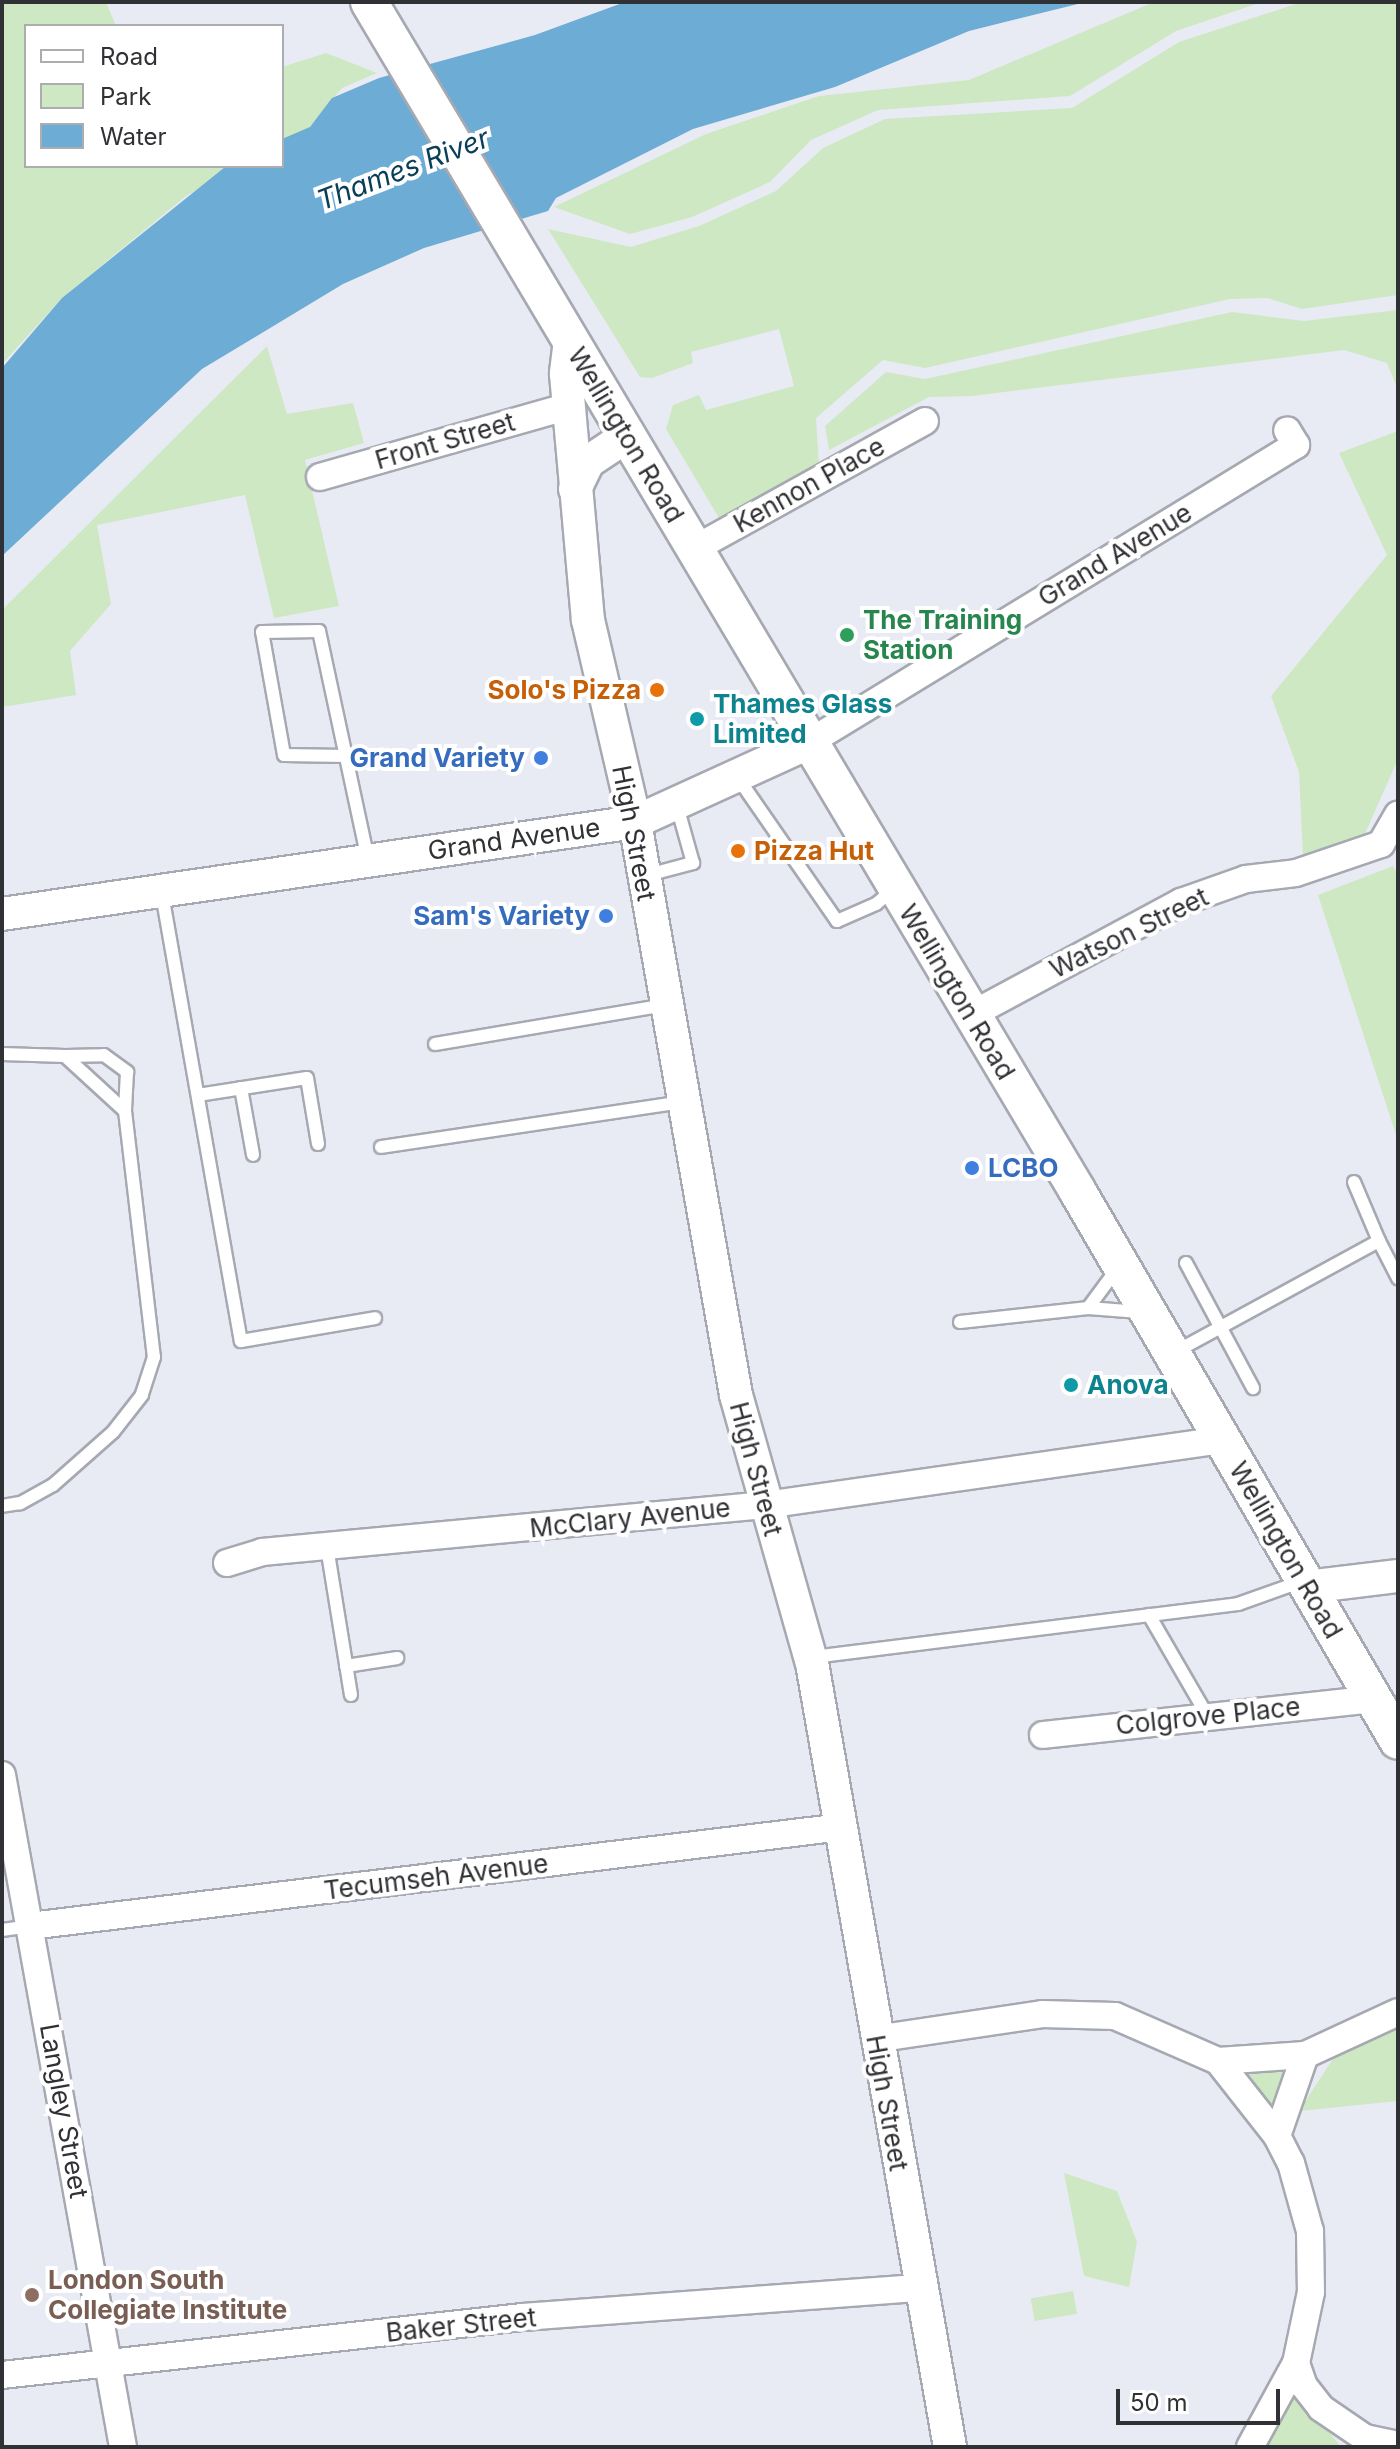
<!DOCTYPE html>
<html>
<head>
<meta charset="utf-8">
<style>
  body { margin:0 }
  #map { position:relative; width:1400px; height:2449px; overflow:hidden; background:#e9ebf4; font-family:Inter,sans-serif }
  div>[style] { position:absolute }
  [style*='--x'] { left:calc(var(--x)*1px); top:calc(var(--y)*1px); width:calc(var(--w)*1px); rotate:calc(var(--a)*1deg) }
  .green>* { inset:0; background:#cde8c3; transform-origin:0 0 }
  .water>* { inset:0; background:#6dacd4 }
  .roads { filter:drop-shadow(2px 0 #a6a9b1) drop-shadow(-2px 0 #a6a9b1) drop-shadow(0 2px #a6a9b1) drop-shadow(0 -2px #a6a9b1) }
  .service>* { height:12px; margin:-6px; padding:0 6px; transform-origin:6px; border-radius:6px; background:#fff }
  .minor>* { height:26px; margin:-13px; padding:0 13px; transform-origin:13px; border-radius:13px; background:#fff }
  .tertiary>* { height:32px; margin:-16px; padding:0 16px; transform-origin:16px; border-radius:16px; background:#fff }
  .secondary>* { height:36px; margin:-18px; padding:0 18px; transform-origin:18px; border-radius:18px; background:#fff }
  .dots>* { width:22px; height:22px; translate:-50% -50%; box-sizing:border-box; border:4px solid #fff; border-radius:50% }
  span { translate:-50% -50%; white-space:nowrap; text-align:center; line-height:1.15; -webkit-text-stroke:8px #fff; paint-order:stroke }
  .street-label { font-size:26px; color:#303134 }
  .leisure-label { font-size:26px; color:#27864d; font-weight:700 }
  .left { translate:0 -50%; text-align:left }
  .food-label { font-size:26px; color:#c56008; font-weight:700 }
  .right { translate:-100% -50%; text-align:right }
  .culture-label { font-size:26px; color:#0d838f; font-weight:700 }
  .shop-label { font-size:26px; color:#366cbe; font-weight:700 }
  .education-label { font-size:26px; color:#785e54; font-weight:700 }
  .water-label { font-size:28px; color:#093e59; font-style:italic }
  .frame { position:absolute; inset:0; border:4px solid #303134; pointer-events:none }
  .legend { position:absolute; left:24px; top:24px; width:260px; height:144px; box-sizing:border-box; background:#fff; border:2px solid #acadae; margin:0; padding:10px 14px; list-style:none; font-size:24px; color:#303134 }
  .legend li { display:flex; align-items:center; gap:16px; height:40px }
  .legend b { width:40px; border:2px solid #acadae }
  .scale { position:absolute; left:1116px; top:2389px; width:164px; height:36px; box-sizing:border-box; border:4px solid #303134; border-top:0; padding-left:10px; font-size:24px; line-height:28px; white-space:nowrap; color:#303134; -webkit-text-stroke:6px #fff; paint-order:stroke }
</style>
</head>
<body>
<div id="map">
  <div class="green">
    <i style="clip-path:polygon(106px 2px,116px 26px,26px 26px,26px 166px,240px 166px,186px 196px,62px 298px,2px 364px,2px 4px)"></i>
    <i style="clip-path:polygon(1154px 2px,1262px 2px,1176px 31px,1070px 96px,878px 110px,811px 140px,770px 182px,692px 217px,630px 234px,554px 207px,706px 134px,819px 96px,969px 80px)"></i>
    <i style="clip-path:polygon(1302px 2px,1398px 2px,1398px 295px,1302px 309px,1268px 298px,1230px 299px,925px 368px,883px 360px,816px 418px,819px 465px,719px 518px,666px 429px,673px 405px,699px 395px,706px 410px,794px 386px,779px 329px,691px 352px,693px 363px,652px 378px,640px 377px,548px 229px,631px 247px,699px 226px,776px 191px,823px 148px,885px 119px,1072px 108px,1179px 42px)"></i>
    <i style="clip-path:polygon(326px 53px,377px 73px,342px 88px,310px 127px,282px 143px,282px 67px)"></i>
    <i style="clip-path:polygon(1398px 310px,1398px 390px,1387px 363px,1344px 350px,972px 396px,929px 397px,829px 450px,825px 426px,886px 372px,925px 379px,1232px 312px,1304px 321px)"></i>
    <i style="clip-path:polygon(267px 346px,287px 414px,353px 403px,364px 443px,305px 460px,339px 606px,274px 618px,245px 495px,97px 525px,111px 604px,70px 651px,76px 695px,2px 707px,2px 610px)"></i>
    <i style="clip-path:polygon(1398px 431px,1398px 759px,1364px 836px,1303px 857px,1299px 772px,1271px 696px,1387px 555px,1339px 453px)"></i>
    <i style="clip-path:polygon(1393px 866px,1398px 875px,1398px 1141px,1318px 895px)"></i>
    <i style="clip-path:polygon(1398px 2027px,1398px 2101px,1299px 2111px,1336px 2054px)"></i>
    <i style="clip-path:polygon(1291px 2067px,1273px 2108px,1240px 2070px)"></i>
    <i style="clip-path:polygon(1064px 2173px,1117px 2191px,1137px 2242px,1129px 2287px,1084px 2276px)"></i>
    <i style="left:1073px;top:2291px;width:23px;height:43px;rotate:80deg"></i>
    <i style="clip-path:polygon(1297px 2392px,1341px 2447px,1260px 2447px)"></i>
  </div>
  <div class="water">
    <i style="clip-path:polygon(625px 2px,1086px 2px,969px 31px,835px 87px,693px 129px,556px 198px,548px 211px,424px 248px,343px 284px,202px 369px,2px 556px,2px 368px,62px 298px,225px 167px,282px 166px,282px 139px,310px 127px,332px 98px,379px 78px,535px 35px)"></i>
  </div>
  <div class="roads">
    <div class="service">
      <i style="--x:346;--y:756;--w:62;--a:-179.1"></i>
      <i style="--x:284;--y:755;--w:125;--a:-100.1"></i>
      <i style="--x:262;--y:632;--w:57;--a:-1"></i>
      <i style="--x:319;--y:631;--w:234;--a:77.9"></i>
      <i style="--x:738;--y:778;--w:174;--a:55.3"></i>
      <i style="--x:837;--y:921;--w:43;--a:-23.6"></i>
      <i style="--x:876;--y:904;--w:23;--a:-40"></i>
      <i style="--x:644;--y:876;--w:51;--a:-14.9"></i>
      <i style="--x:693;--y:863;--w:59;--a:-105.7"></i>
      <i style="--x:162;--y:894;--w:454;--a:80"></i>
      <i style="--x:241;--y:1341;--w:136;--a:-9.7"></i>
      <i style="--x:435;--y:1044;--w:233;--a:-9.6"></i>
      <i style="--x:2;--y:1054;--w:63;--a:1.8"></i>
      <i style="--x:65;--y:1056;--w:81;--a:42.5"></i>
      <i style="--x:125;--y:1111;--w:248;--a:83.3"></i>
      <i style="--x:154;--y:1357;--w:40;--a:108"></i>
      <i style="--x:142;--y:1395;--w:47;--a:128.1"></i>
      <i style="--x:113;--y:1432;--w:80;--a:138.5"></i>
      <i style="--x:53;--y:1485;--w:38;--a:151"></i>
      <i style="--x:20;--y:1503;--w:18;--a:171"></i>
      <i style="--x:65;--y:1056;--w:39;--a:-1"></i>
      <i style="--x:104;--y:1055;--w:29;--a:36"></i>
      <i style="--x:127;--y:1072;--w:39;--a:93"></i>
      <i style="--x:241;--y:1088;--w:68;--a:79.8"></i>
      <i style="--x:198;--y:1095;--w:110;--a:-8.9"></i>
      <i style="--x:307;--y:1078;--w:67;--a:80.5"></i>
      <i style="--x:381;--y:1147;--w:303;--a:-8.5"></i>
      <i style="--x:1379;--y:1241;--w:42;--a:62.8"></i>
      <i style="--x:1186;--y:1263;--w:142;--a:61.8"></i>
      <i style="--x:1088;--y:1308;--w:49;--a:-53.4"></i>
      <i style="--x:960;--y:1322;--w:129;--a:-6.2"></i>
      <i style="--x:1088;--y:1308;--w:52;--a:4.4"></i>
      <i style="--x:1175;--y:1352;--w:232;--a:-28.6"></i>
      <i style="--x:1379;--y:1241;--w:64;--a:-113"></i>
      <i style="--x:327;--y:1547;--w:150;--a:80.8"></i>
      <i style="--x:1149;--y:1615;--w:116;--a:59.9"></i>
      <i style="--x:813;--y:1657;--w:428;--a:-7.1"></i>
      <i style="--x:1238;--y:1604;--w:66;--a:-19.5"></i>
      <i style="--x:346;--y:1666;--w:52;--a:-8.9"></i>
      <i style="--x:2;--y:1930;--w:28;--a:-8"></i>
    </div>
    <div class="minor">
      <i style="--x:320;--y:477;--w:260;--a:-15.9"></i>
      <i style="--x:694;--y:549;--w:264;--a:-29"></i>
      <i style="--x:808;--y:743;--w:572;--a:-31.41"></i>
      <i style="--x:1296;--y:445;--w:17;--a:-121"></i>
      <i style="--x:969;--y:1016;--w:241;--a:-28.3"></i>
      <i style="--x:1181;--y:902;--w:69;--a:-19.5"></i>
      <i style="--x:1246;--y:879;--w:50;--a:-6.8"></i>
      <i style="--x:1296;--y:873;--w:90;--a:-18.8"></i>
      <i style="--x:1381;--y:844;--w:34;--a:-60"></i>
      <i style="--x:227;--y:1563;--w:37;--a:-17"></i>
      <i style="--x:262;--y:1552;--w:505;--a:-5.34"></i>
      <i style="--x:765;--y:1505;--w:462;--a:-8.1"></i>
      <i style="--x:1043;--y:1735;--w:331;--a:-6.2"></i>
      <i style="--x:2;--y:1775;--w:683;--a:79.79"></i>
      <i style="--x:30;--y:1926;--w:818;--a:-6.95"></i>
      <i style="--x:875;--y:2039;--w:169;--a:-8.5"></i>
      <i style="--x:1042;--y:2014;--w:73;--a:1.6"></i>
      <i style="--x:1115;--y:2016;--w:112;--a:23.6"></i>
      <i style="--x:1218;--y:2061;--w:95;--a:51.8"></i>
      <i style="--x:1277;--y:2136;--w:30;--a:63"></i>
      <i style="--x:1291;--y:2163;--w:71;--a:74.4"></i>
      <i style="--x:1310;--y:2231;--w:61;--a:89.1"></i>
      <i style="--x:1311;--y:2292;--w:73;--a:101.9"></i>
      <i style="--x:1296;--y:2363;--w:96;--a:118.7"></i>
      <i style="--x:1218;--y:2061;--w:87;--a:-3.9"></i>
      <i style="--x:1277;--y:2136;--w:86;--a:-70.9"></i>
      <i style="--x:1305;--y:2055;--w:102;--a:-24.8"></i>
      <i style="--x:1296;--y:2363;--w:24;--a:71"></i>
      <i style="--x:1304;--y:2386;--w:28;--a:52"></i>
      <i style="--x:1321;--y:2408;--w:53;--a:34.3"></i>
      <i style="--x:1365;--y:2438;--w:34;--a:12"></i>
      <i style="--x:2;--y:2375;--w:523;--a:-6.36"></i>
      <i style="--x:522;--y:2317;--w:400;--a:-4.2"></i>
    </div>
    <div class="tertiary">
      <i style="--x:570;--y:340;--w:34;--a:97"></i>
      <i style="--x:566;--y:374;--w:247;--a:84.9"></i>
      <i style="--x:588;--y:620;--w:207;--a:76.9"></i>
      <i style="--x:635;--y:822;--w:582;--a:80"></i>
      <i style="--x:736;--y:1395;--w:279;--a:74.2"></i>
      <i style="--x:812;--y:1663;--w:796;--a:80.02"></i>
      <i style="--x:575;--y:489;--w:30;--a:-64"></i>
      <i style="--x:588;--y:462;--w:47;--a:-33.7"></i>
      <i style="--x:2;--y:914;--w:640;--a:-8.27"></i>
      <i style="--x:635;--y:822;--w:190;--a:-24.5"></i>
      <i style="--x:1307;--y:1587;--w:92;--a:-6.9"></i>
    </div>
    <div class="secondary">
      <i style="--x:369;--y:2;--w:1385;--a:59.21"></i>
      <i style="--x:1078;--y:1192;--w:635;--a:59.76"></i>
    </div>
  </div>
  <div class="dots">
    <i style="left:847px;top:635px;background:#2e9e5b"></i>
    <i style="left:657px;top:690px;background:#e8710a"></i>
    <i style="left:697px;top:719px;background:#0f9aa8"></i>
    <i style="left:541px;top:758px;background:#3f7fe0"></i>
    <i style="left:738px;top:851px;background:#e8710a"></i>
    <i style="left:606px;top:916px;background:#3f7fe0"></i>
    <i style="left:972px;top:1168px;background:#3f7fe0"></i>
    <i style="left:1071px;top:1385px;background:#0f9aa8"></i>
    <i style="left:32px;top:2295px;background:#8d6e63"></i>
  </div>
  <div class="street-label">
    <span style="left:626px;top:435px;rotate:59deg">Wellington Road</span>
    <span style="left:445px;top:441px;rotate:-16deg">Front Street</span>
    <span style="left:809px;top:485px;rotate:-29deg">Kennon Place</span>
    <span style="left:1115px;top:555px;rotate:-31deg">Grand Avenue</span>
    <span style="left:634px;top:833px;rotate:79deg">High Street</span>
    <span style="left:514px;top:839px;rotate:-8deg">Grand Avenue</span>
    <span style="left:1129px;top:933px;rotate:-26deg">Watson Street</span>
    <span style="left:957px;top:992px;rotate:59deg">Wellington Road</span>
    <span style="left:756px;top:1469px;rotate:75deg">High Street</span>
    <span style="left:630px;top:1518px;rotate:-6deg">McClary Avenue</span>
    <span style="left:1286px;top:1550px;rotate:60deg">Wellington Road</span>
    <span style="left:1208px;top:1716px;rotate:-6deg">Colgrove Place</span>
    <span style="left:436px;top:1877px;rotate:-7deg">Tecumseh Avenue</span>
    <span style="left:887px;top:2103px;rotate:80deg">High Street</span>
    <span style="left:64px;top:2111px;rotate:80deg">Langley Street</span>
    <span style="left:461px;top:2325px;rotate:-6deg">Baker Street</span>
  </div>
  <div class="leisure-label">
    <span class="left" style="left:863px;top:635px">The Training<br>Station</span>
  </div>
  <div class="food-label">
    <span class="right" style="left:641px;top:690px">Solo's Pizza</span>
    <span class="left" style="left:754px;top:851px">Pizza Hut</span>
  </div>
  <div class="culture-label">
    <span class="left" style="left:713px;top:719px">Thames Glass<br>Limited</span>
    <span class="left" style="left:1087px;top:1385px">Anova</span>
  </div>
  <div class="shop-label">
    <span class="right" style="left:525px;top:758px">Grand Variety</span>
    <span class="right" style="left:590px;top:916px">Sam's Variety</span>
    <span class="left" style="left:988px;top:1168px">LCBO</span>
  </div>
  <div class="education-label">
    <span class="left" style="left:48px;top:2295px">London South<br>Collegiate Institute</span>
  </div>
  <div class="water-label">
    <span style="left:403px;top:169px;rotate:-21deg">Thames River</span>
  </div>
  <div class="frame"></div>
  <ul class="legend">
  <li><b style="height:10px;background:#fff"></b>Road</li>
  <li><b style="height:22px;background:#cde8c3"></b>Park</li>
  <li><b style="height:22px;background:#6dacd4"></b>Water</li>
  </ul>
  <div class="scale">50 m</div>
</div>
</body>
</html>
